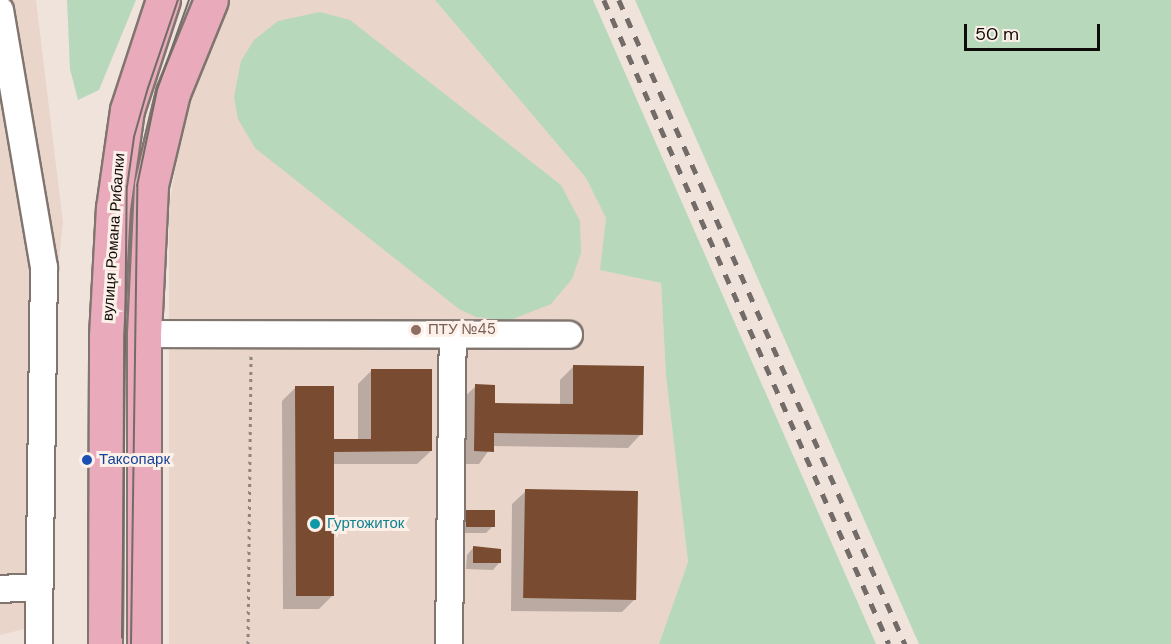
<!DOCTYPE html>
<html>
<head>
<meta charset="utf-8">
<style>
  body { margin:0 }
  #map { position:relative; width:1171px; height:644px; overflow:hidden; background:#f0e3dc; font-family:"DM Sans",sans-serif }
  div>[style] { position:absolute }
  [style*='--x'] { left:calc(var(--x)*1px); top:calc(var(--y)*1px); width:calc(var(--w)*1px); rotate:calc(var(--a)*1deg) }
  .built>* { inset:0; background:#e9d5ca }
  .green>* { inset:0; background:#b8d8bb }
  .shadow>* { inset:0; background:#0003 }
  .building>* { inset:0; background:#794b31; transform-origin:0 0 }
  .path>* { height:3px; margin-top:-1.5px; transform-origin:0; background:repeating-linear-gradient(90deg,#8e8580 0 3px,transparent 0 7.5px) }
  .roads { filter:drop-shadow(2px 0 #80756f) drop-shadow(-2px 0 #80756f) drop-shadow(0 2px #80756f) drop-shadow(0 -2px #80756f) }
  .minor>* { height:26px; margin:-13px; padding:0 13px; transform-origin:13px; border-radius:13px; background:#fff }
  .major>* { height:33px; margin:-16.5px; padding:0 16.5px; transform-origin:16.5px; border-radius:16.5px; background:#e9abbb }
  .tram>* { height:1.5px; margin:-0.75px; padding:0 0.75px; transform-origin:0.75px; border-radius:0.75px; background:#736b67 }
  .rail>* { height:4.5px; margin-top:-2.25px; transform-origin:0; background:repeating-linear-gradient(90deg,#736b67 0 10px,transparent 0 20px) }
  .dots>* { width:16px; height:16px; translate:-50% -50%; box-sizing:border-box; border:3px solid #fdf0e9; border-radius:50% }
  span { translate:-50% -50%; white-space:nowrap; text-align:center; line-height:1.15; -webkit-text-stroke:6px #fdf0e9; paint-order:stroke }
  .street-label { font-size:15px; color:#0f0b09 }
  .education-label { font-size:15px; color:#785e54 }
  .left { translate:0 -50%; text-align:left }
  .transit-label { font-size:15px; color:#164399 }
  .culture-label { font-size:15px; color:#0d838f }
  .scale { position:absolute; left:964px; top:24px; width:136px; height:27px; box-sizing:border-box; border:3px solid #0f0b09; border-top:0; padding-left:8px; font-size:18px; line-height:21px; white-space:nowrap; color:#0f0b09; -webkit-text-stroke:4px #fdf0e9; paint-order:stroke }
</style>
</head>
<body>
<div id="map">
  <div class="built">
    <i style="clip-path:polygon(0 0,36px 0,63px 223px,58px 267px,44px 267px,37px 626px,0 635px)"></i>
    <i style="clip-path:polygon(229px 0,435px 0,586px 178px,606px 218px,601px 270px,661px 283px,666px 376px,688px 562px,659px 644px,169px 644px,169px 207px,187px 99px,201px 52px)"></i>
  </div>
  <div class="green">
    <i style="clip-path:polygon(67px 0,136px 0,99px 90px,78px 100px,70px 69px)"></i>
    <i style="clip-path:polygon(435px 0,593px 0,876px 644px,659px 644px,688px 562px,666px 376px,661px 283px,600px 270px,606px 218px,586px 178px)"></i>
    <i style="clip-path:polygon(635px 0,1171px 0,1171px 644px,919px 644px)"></i>
    <i style="clip-path:polygon(320px 12px,350px 20px,561px 185px,580px 221px,581px 253px,572px 279px,551px 304px,508px 321px,476px 317px,459px 309px,255px 148px,238px 119px,234px 97px,241px 61px,254px 40px,278px 21px)"></i>
  </div>
  <div class="shadow">
    <i style="clip-path:polygon(574px 366px,641px 434px,628px 448px,492px 446px,479px 464px,461px 464px,462px 399px,476px 386px,493px 405px,560px 405px,560px 380px)"></i>
    <i style="clip-path:polygon(371px 371px,431px 451px,417px 464px,333px 464px,333px 595px,319px 609px,283px 609px,282px 401px,296px 387px,332px 441px,358px 441px,358px 384px)"></i>
    <i style="clip-path:polygon(526px 491px,635px 599px,622px 612px,511px 611px,512px 504px)"></i>
    <i style="clip-path:polygon(467px 511px,493px 526px,486px 533px,460px 533px,460px 518px)"></i>
    <i style="clip-path:polygon(473px 548px,499px 563px,493px 570px,466px 569px,467px 555px)"></i>
  </div>
  <div class="building">
    <i style="clip-path:polygon(573px 365px,644px 366px,643px 435px,494px 433px,494px 452px,474px 451px,475px 384px,495px 385px,495px 403px,573px 404px)"></i>
    <i style="clip-path:polygon(371px 369px,432px 369px,432px 451px,334px 452px,334px 596px,296px 596px,295px 386px,334px 386px,334px 439px,371px 439px)"></i>
    <i style="left:525px;top:489px;width:113px;height:109px;rotate:1deg"></i>
    <i style="left:466px;top:510px;width:29px;height:17px"></i>
    <i style="clip-path:polygon(473px 546px,501px 549px,501px 563px,473px 563px)"></i>
  </div>
  <div class="path">
    <i style="--x:248;--y:644;--w:289;--a:-89.4"></i>
  </div>
  <div class="roads">
    <div class="minor">
      <i style="--x:0;--y:10;--w:261;--a:80.3"></i>
      <i style="--x:44;--y:267;--w:377;--a:90.8"></i>
      <i style="--x:144;--y:334;--w:425;--a:0.1"></i>
      <i style="--x:0;--y:589;--w:39;--a:-3"></i>
      <i style="--x:449;--y:644;--w:309;--a:-89.3"></i>
    </div>
    <div class="major">
      <i style="--x:105;--y:644;--w:308;--a:-89.8"></i>
      <i style="--x:106;--y:336;--w:128;--a:-86.9"></i>
      <i style="--x:113;--y:208;--w:99;--a:-81.9"></i>
      <i style="--x:127;--y:110;--w:116;--a:-71.9"></i>
      <i style="--x:144;--y:644;--w:310;--a:-90"></i>
      <i style="--x:144;--y:334;--w:149;--a:-87.3"></i>
      <i style="--x:151;--y:185;--w:95;--a:-76.6"></i>
      <i style="--x:173;--y:93;--w:100;--a:-67.8"></i>
    </div>
  </div>
  <div class="tram">
    <i style="--x:122;--y:638;--w:451;--a:-89.4"></i>
    <i style="--x:127;--y:187;--w:50;--a:-82"></i>
    <i style="--x:134;--y:137;--w:51;--a:-74.1"></i>
    <i style="--x:148;--y:88;--w:93;--a:-71.2"></i>
    <i style="--x:131;--y:644;--w:458;--a:-89.2"></i>
    <i style="--x:137;--y:186;--w:98;--a:-78.2"></i>
    <i style="--x:157;--y:90;--w:96;--a:-70.4"></i>
  </div>
  <div class="rail">
    <i style="--x:604;--y:0;--w:704;--a:66.13"></i>
    <i style="--x:619;--y:0;--w:705;--a:66.05"></i>
  </div>
  <div class="dots">
    <i style="left:416px;top:330px;background:#8d6e63"></i>
    <i style="left:87px;top:460px;background:#1a4fb4"></i>
    <i style="left:315px;top:524px;background:#0f9aa8"></i>
  </div>
  <div class="street-label">
    <span style="left:114px;top:237px;rotate:-86deg">вулиця Романа Рибалки</span>
  </div>
  <div class="education-label">
    <span class="left" style="left:428px;top:330px">ПТУ №45</span>
  </div>
  <div class="transit-label">
    <span class="left" style="left:99px;top:460px">Таксопарк</span>
  </div>
  <div class="culture-label">
    <span class="left" style="left:327px;top:524px">Гуртожиток</span>
  </div>
  <div class="scale">50 m</div>
</div>
</body>
</html>
